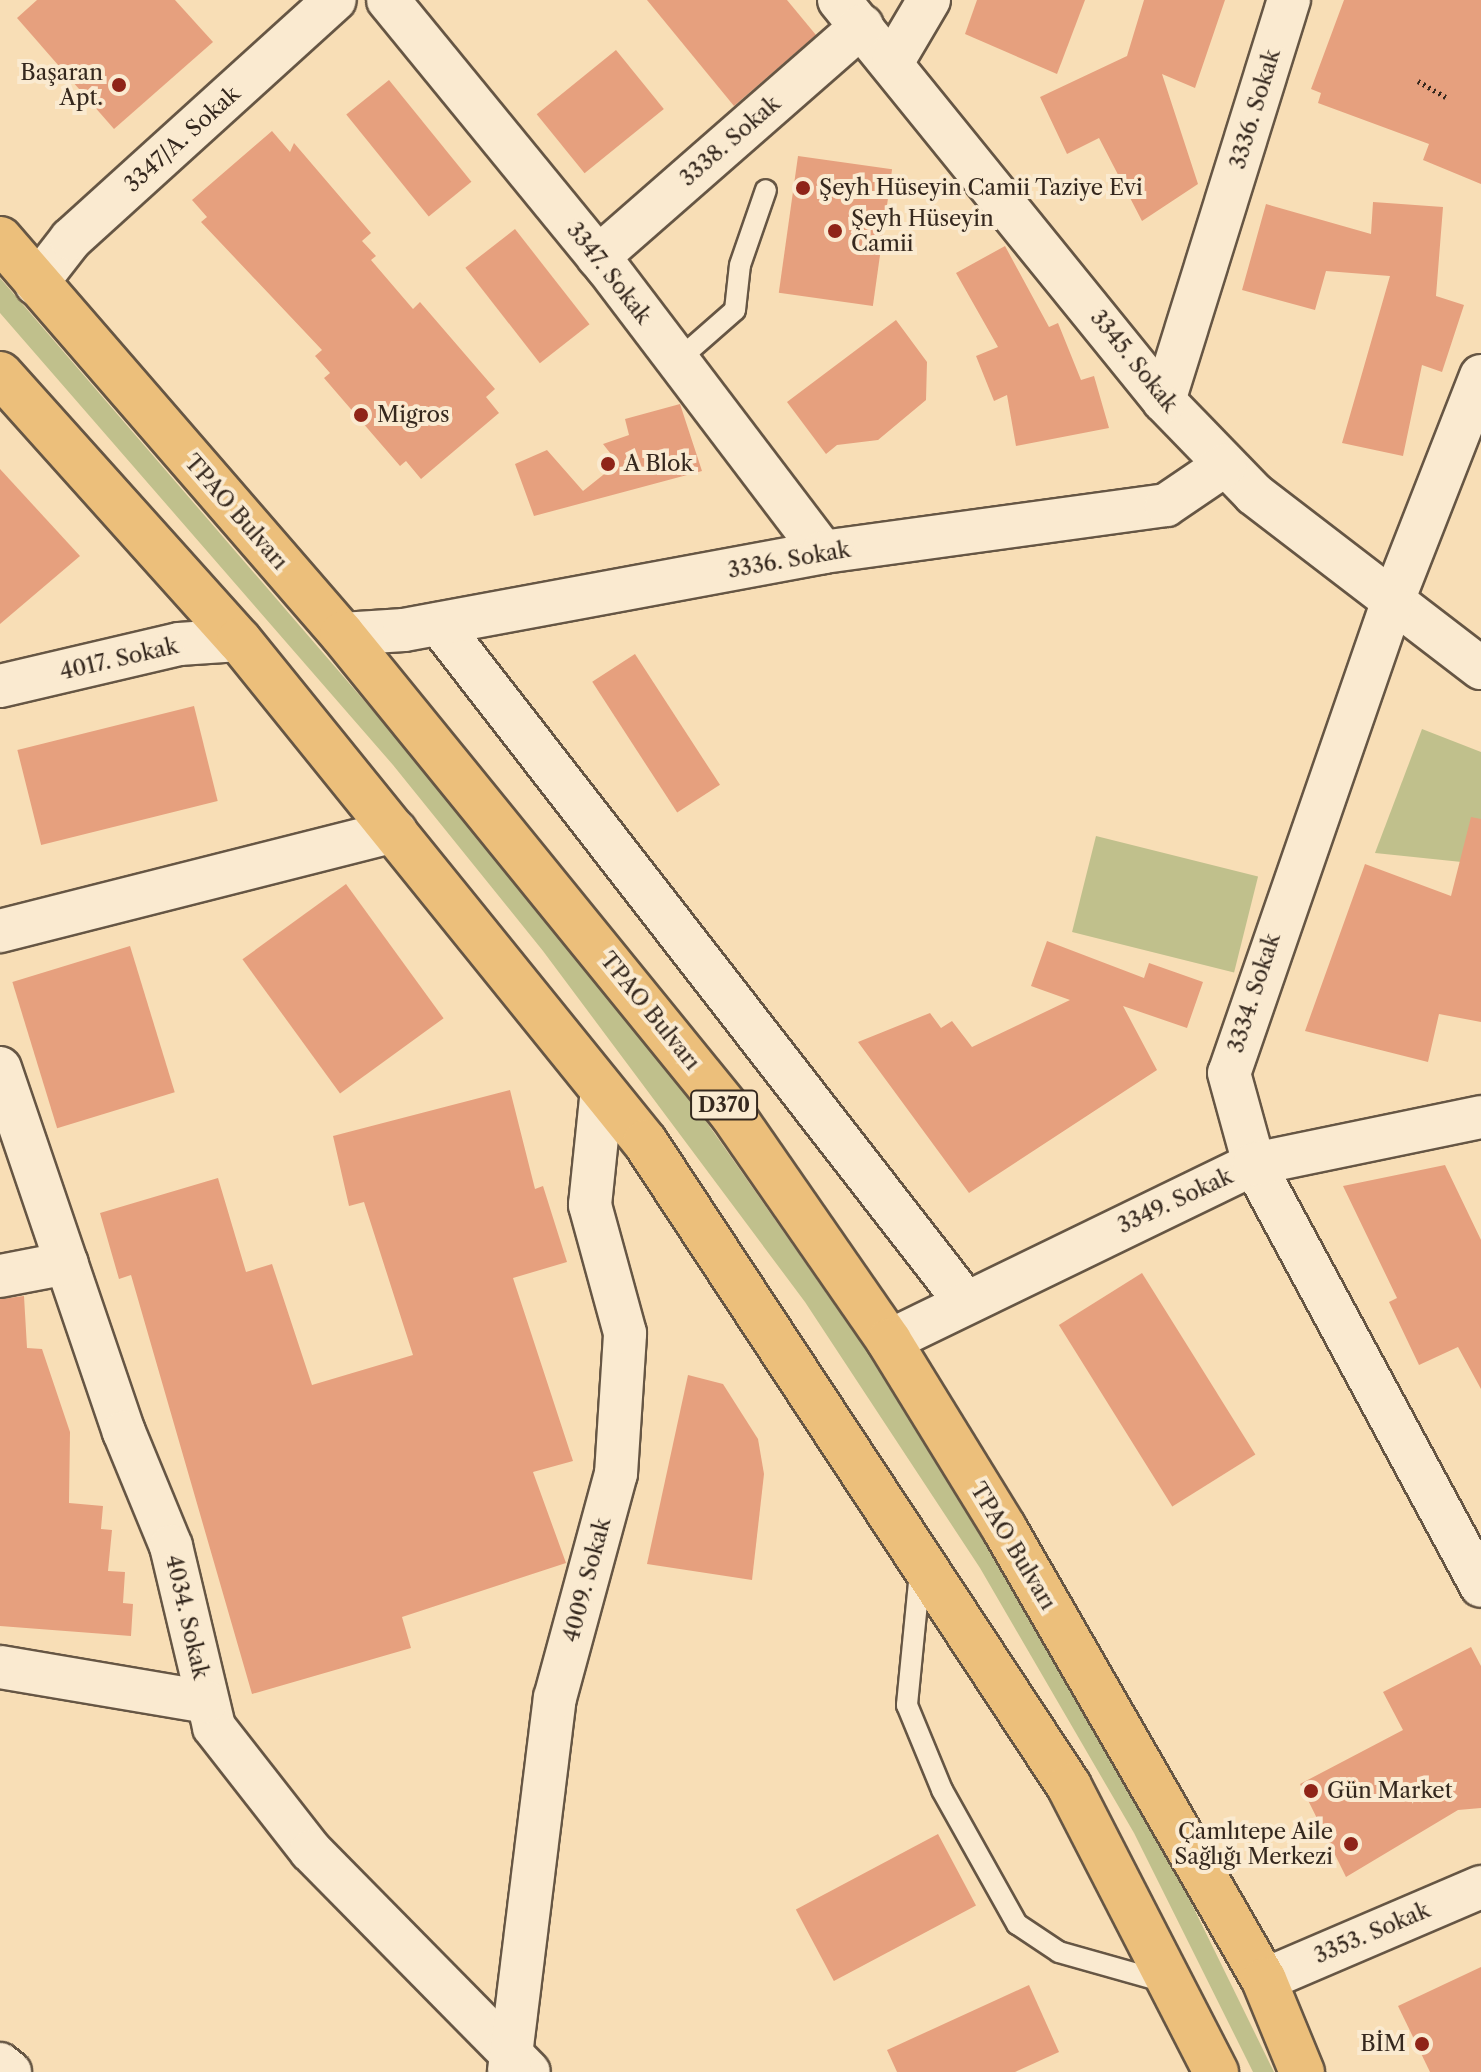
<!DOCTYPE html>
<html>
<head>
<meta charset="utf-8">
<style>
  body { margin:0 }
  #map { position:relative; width:1481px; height:2072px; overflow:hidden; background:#f8deb6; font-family:"Libre Caslon Text",serif }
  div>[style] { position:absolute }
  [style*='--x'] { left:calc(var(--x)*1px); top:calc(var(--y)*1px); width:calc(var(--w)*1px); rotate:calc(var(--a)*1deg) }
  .green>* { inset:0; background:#c0c08c; transform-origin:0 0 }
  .building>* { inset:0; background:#e6a07e; transform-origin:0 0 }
  .path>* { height:5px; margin-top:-2.5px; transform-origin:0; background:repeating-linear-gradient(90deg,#35281e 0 2px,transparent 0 6px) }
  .roads { filter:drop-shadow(2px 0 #665644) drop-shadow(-2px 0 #665644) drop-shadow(0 2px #665644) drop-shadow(0 -2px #665644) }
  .service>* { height:20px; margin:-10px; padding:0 10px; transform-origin:10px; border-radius:10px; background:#faead0 }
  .minor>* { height:42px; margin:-21px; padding:0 21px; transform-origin:21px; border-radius:21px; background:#faead0 }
  .trunk>* { height:44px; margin:-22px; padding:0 22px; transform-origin:22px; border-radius:22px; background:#ecbf7b }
  .dots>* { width:22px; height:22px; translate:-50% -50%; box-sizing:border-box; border:4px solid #faead0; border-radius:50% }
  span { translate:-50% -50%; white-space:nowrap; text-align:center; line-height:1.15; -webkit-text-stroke:8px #faead0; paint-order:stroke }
  .shield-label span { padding:2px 6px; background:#faead0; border:2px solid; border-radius:6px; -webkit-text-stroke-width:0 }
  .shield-label { font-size:20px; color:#35281e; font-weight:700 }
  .poi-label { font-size:22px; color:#35281e }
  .right { translate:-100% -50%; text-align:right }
  .left { translate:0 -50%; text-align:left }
  .street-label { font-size:22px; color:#35281e }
</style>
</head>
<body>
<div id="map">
  <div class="green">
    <i style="clip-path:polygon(0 278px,448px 798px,682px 1087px,890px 1384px,1038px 1625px,1152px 1823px,1274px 2072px,1253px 2072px,1134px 1833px,980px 1568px,805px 1302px,543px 951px,393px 765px,0 313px)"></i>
    <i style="clip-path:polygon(1422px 729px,1481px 752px,1481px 864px,1375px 853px)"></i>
    <i style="left:1096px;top:836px;width:167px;height:99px;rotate:14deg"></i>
  </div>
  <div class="building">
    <i style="clip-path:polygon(37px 0,175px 0,213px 42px,114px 129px,17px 18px)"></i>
    <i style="clip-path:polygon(647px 0,787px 0,816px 35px,734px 106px)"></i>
    <i style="clip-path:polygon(977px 0,1085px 0,1057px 74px,965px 34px)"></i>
    <i style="clip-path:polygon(1144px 0,1225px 0,1195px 88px,1162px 74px,1198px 184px,1142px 221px,1099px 138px,1067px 154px,1040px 97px,1127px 56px)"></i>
    <i style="clip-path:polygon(1344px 0,1481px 0,1481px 184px,1423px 160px,1429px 144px,1318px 103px,1321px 93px,1311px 89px)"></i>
    <i style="left:616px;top:50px;width:76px;height:102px;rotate:51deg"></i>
    <i style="left:389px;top:80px;width:131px;height:55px;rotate:51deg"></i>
    <i style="clip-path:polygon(272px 131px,290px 152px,294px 143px,371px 233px,362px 241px,376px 256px,371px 260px,413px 309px,420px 302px,495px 389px,486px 397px,499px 413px,421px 479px,406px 461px,400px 466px,324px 378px,330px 373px,315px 356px,322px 350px,201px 222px,207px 217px,192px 200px)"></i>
    <i style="left:798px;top:156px;width:95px;height:138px;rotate:8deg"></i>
    <i style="clip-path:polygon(1373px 202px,1443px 207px,1436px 296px,1464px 305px,1442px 372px,1422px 365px,1403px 456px,1342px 443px,1390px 276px,1326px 271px,1315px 310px,1242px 290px,1266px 204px,1371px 234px)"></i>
    <i style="left:515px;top:229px;width:121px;height:63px;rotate:52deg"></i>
    <i style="clip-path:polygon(1005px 246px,1049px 327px,1058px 323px,1081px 380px,1094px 376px,1109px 428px,1016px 446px,1007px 395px,994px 401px,976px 356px,998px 347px,956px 273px)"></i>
    <i style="clip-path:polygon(896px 320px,927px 362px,926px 400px,878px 440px,837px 445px,826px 454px,787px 402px)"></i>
    <i style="clip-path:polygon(680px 404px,702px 471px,534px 516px,515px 464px,547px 450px,583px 491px,618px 463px,603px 444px,629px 435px,625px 419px)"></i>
    <i style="clip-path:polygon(0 469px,80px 556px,0 624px)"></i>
    <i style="left:635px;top:654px;width:156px;height:51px;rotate:57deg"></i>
    <i style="left:194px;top:706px;width:98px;height:182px;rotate:76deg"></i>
    <i style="clip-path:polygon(1471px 817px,1481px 819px,1481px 1022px,1439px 1014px,1428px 1062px,1305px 1031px,1365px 864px,1451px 896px)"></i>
    <i style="left:346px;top:884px;width:166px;height:128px;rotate:54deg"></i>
    <i style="clip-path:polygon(1047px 941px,1144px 978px,1149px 963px,1203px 982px,1187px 1028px,1123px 1006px,1157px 1070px,969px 1193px,858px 1042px,930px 1013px,941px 1028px,952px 1021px,972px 1047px,1070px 1000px,1031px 986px)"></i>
    <i style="left:130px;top:946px;width:153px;height:123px;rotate:73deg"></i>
    <i style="clip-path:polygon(510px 1090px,535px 1189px,543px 1186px,567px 1262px,513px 1278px,573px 1461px,533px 1472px,566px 1563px,402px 1617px,411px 1648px,252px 1694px,131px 1275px,119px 1279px,100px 1213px,218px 1178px,246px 1272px,272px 1264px,312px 1385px,413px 1355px,364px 1202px,349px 1206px,333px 1136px)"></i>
    <i style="clip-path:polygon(1445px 1165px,1481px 1240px,1481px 1389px,1458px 1347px,1419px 1365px,1389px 1302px,1397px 1298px,1343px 1186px)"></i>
    <i style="left:1142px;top:1273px;width:214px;height:98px;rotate:58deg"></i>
    <i style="clip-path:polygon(24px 1296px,27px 1348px,42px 1349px,70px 1432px,69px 1503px,103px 1506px,101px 1529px,112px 1530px,108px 1571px,125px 1572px,123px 1603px,133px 1604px,131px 1636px,0 1626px,0 1299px)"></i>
    <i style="clip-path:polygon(688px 1375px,723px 1384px,758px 1439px,764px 1474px,752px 1580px,647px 1564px)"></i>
    <i style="clip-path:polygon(1471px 1647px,1481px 1666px,1481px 1808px,1458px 1810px,1346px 1877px,1300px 1784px,1403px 1730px,1383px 1692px)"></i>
    <i style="left:938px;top:1834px;width:81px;height:161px;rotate:62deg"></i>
    <i style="clip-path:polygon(1481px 1967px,1481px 2072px,1430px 2072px,1398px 2006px)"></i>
    <i style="clip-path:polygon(1029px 1985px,1059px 2052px,1015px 2072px,897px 2072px,887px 2050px)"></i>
  </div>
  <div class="path">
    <i style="--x:1418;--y:81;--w:32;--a:30"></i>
  </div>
  <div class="roads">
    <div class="service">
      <i style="--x:677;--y:361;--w:77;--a:-41.3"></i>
      <i style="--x:735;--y:310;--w:45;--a:-83.7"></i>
      <i style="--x:740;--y:265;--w:79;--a:-70.9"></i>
      <i style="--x:920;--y:1572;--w:134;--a:95.6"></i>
      <i style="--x:907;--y:1705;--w:92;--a:67.6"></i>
      <i style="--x:942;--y:1790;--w:154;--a:60.8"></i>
      <i style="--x:1017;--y:1924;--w:50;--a:33.7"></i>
      <i style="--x:1059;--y:1952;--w:110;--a:15.8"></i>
    </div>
    <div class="minor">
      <i style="--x:388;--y:0;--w:344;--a:50.7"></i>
      <i style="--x:606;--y:266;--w:359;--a:52.8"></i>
      <i style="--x:839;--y:0;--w:516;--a:50.98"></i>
      <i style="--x:1164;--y:401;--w:129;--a:45.9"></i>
      <i style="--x:1254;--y:494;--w:286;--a:37.5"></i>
      <i style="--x:893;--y:61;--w:71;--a:-59.5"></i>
      <i style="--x:598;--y:257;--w:351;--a:-41.2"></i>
      <i style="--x:36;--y:284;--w:57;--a:-52.1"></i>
      <i style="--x:71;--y:239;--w:356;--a:-42.2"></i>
      <i style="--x:1481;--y:376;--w:247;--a:111.4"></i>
      <i style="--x:1391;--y:606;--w:494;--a:109.1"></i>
      <i style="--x:1229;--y:1073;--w:94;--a:74.6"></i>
      <i style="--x:1254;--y:1164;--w:479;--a:61.7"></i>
      <i style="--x:1164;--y:401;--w:420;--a:-72.7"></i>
      <i style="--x:439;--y:624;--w:856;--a:52.17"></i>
      <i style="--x:342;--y:634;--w:62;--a:-3.7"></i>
      <i style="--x:404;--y:630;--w:426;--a:-10.5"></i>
      <i style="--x:823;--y:552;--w:346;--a:-7.8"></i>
      <i style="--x:1166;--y:505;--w:71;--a:-34.1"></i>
      <i style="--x:0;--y:686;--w:184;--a:-13.2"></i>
      <i style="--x:179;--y:644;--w:60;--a:-3.8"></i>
      <i style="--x:0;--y:931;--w:408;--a:-14.2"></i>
      <i style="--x:0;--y:1068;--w:385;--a:71.2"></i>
      <i style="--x:124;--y:1432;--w:123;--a:67.6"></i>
      <i style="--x:171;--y:1546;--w:186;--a:76.6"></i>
      <i style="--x:214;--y:1727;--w:157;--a:52"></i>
      <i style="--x:311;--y:1851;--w:310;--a:45.4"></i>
      <i style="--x:0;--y:1276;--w:68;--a:-11"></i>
      <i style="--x:889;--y:1341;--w:406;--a:-25.9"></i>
      <i style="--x:1254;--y:1164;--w:232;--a:-11.7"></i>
      <i style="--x:0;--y:1667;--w:209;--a:9.6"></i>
      <i style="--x:1264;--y:1980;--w:236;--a:-23.2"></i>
      <i style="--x:0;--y:2064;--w:13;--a:39"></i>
      <i style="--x:509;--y:2071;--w:376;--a:-83"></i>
      <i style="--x:555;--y:1698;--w:232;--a:-74.8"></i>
      <i style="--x:616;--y:1474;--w:141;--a:-86.3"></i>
      <i style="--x:625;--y:1333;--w:133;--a:-105.3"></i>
      <i style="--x:590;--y:1205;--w:117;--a:-84.1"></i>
    </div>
    <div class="trunk">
      <i style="--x:0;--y:239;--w:522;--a:49.11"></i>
      <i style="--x:342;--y:634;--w:618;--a:50.91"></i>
      <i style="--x:732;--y:1114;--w:276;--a:55.3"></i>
      <i style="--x:889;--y:1341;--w:220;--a:58.4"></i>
      <i style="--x:1004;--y:1528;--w:521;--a:60.09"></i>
      <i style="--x:1264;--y:1980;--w:100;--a:67.6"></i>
      <i style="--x:0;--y:374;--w:358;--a:48.1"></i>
      <i style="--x:239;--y:640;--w:646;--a:51.04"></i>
      <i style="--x:645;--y:1142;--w:771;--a:56.64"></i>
      <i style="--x:1069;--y:1786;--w:322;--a:62.8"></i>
    </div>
  </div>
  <div class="dots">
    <i style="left:119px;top:85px;background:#8f2418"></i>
    <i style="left:803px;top:188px;background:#8f2418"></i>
    <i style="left:835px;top:231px;background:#8f2418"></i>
    <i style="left:361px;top:415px;background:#8f2418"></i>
    <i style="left:608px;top:464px;background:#8f2418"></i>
    <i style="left:1311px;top:1791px;background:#8f2418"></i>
    <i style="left:1351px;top:1844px;background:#8f2418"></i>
    <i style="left:1422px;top:2044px;background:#8f2418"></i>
  </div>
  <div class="shield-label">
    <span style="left:724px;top:1105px">D370</span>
  </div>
  <div class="poi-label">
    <span class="right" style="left:103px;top:85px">Başaran<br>Apt.</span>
    <span class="left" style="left:819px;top:188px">Şeyh Hüseyin Camii Taziye Evi</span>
    <span class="left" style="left:851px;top:231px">Şeyh Hüseyin<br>Camii</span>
    <span class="left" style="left:377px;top:415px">Migros</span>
    <span class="left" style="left:624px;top:464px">A Blok</span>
    <span class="left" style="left:1327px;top:1791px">Gün Market</span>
    <span class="right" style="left:1333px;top:1844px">Çamlıtepe Aile<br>Sağlığı Merkezi</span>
    <span class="right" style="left:1406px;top:2044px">BİM</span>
  </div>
  <div class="street-label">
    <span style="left:1255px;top:109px;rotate:-73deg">3336. Sokak</span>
    <span style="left:182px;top:139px;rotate:-42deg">3347/A. Sokak</span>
    <span style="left:730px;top:141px;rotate:-41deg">3338. Sokak</span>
    <span style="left:609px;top:273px;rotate:52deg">3347. Sokak</span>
    <span style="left:1134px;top:361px;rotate:51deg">3345. Sokak</span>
    <span style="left:236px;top:512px;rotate:49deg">TPAO Bulvarı</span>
    <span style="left:789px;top:560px;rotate:-10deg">3336. Sokak</span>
    <span style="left:119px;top:659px;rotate:-13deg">4017. Sokak</span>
    <span style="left:1254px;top:993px;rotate:-72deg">3334. Sokak</span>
    <span style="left:650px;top:1011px;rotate:51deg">TPAO Bulvarı</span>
    <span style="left:1175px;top:1201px;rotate:-25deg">3349. Sokak</span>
    <span style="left:1013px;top:1546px;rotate:59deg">TPAO Bulvarı</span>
    <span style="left:587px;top:1580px;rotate:-75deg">4009. Sokak</span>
    <span style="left:187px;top:1617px;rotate:77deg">4034. Sokak</span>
    <span style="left:1372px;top:1933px;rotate:-23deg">3353. Sokak</span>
  </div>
</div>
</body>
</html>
